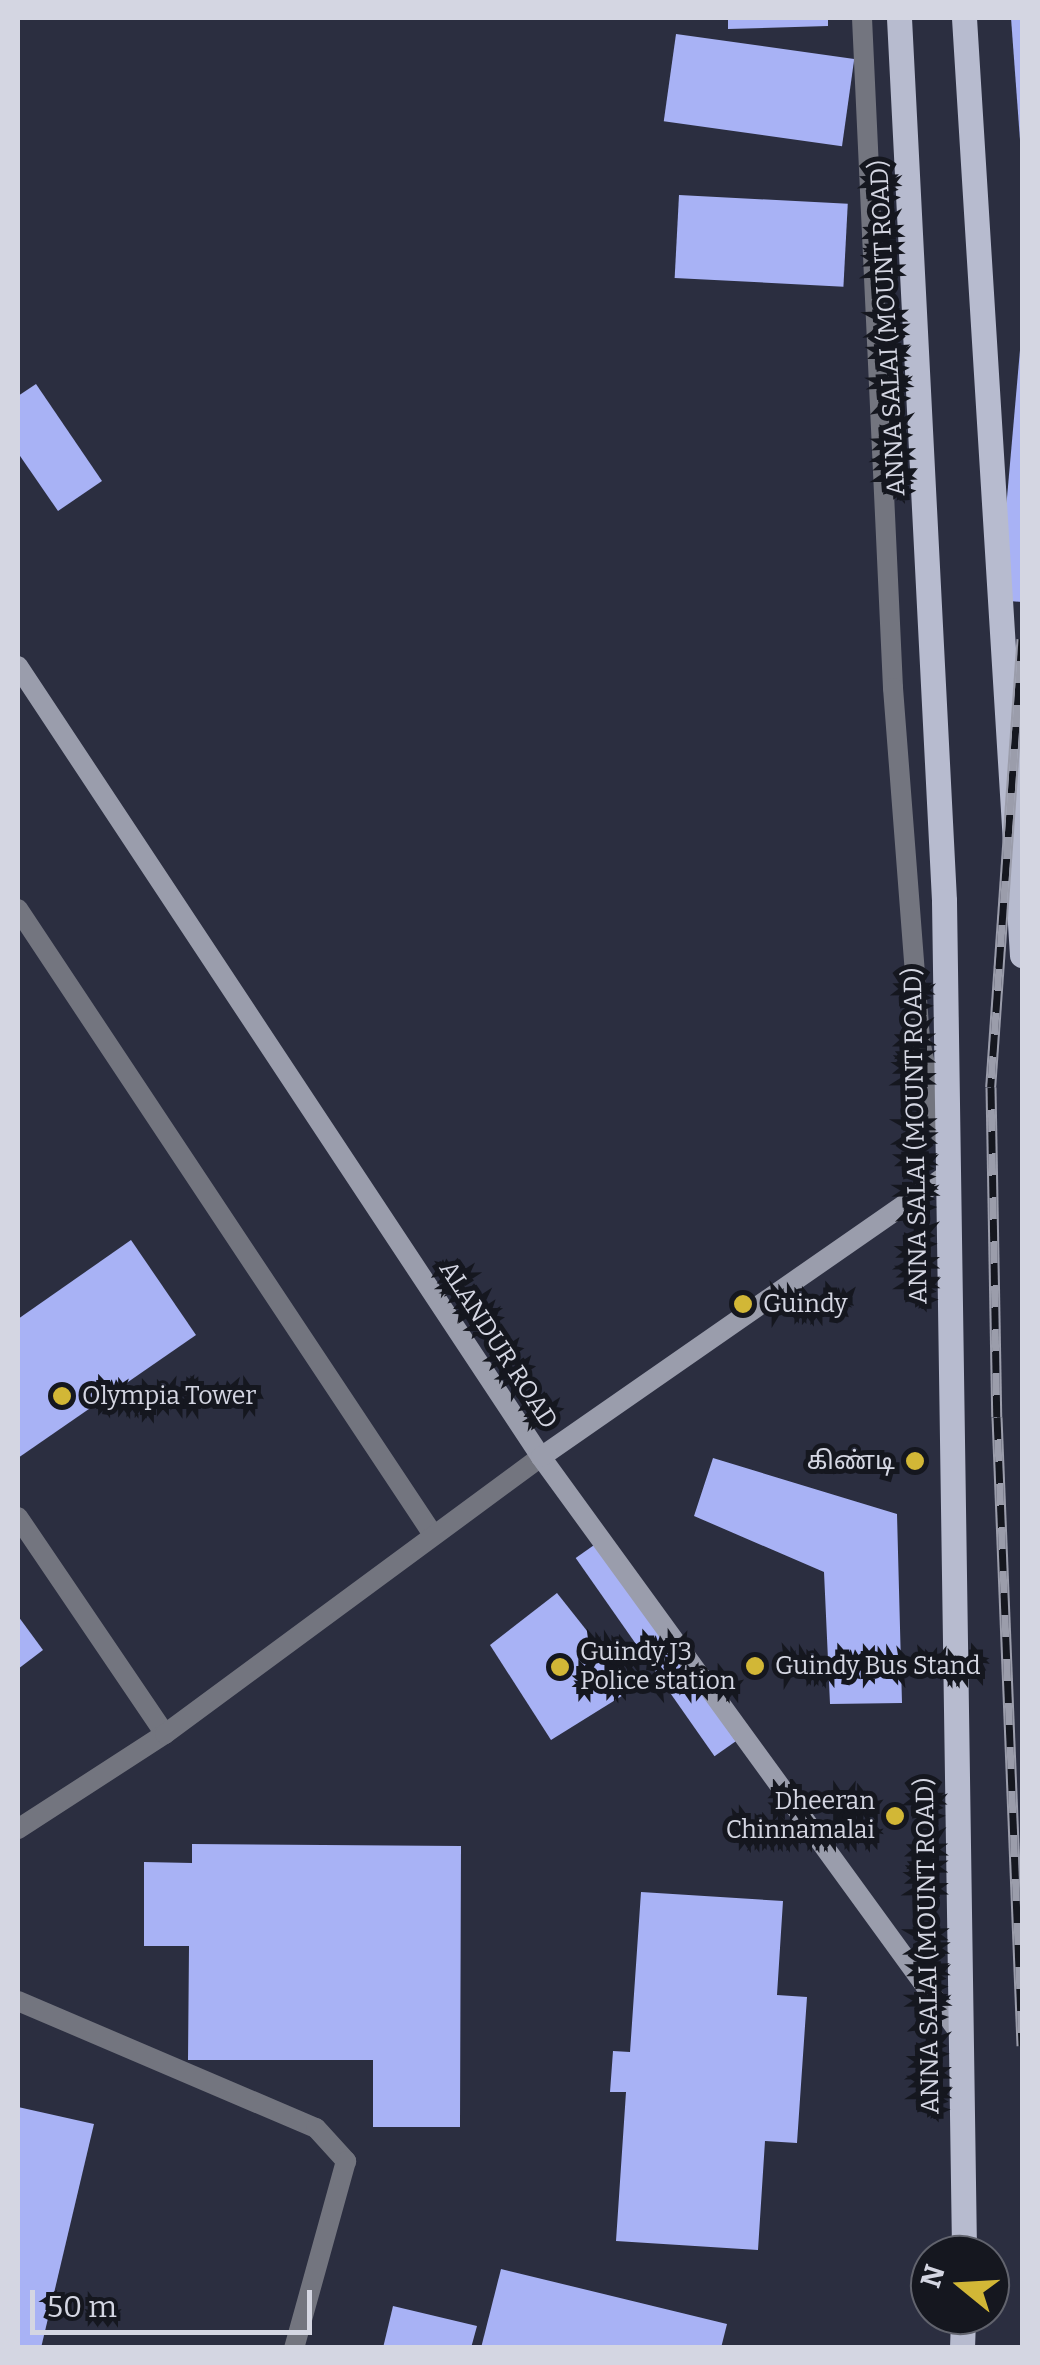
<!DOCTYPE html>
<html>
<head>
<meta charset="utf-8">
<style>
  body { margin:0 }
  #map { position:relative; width:1040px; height:2365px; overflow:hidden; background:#2b2e40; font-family:Bitter,"Noto Sans Tamil",serif }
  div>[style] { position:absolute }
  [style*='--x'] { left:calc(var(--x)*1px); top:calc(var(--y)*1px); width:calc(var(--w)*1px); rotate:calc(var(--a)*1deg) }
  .building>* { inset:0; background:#a8b2f5; transform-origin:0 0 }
  .minor>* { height:20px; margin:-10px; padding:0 10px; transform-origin:10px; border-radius:10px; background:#73757f }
  .tertiary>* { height:20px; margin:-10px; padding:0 10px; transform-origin:10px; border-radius:10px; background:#73757f }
  .secondary>* { height:20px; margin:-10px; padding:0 10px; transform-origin:10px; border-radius:10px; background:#9a9dac }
  .primary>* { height:25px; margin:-12.5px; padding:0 12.5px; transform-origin:12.5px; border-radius:12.5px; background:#b7bbcf }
  .rail>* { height:11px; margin-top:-5.5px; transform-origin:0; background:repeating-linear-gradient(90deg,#15171f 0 22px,#9b9dab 0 44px); box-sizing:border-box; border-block:2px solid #9b9dab }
  .dots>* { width:28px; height:28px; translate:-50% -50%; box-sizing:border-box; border:5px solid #15171f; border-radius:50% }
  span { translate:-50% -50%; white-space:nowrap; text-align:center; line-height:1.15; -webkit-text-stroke:10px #15171f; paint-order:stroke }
  .street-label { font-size:25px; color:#d4d6e2 }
  .poi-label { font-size:25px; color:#d4d6e2 }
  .left { translate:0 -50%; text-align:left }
  .right { translate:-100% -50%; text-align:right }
  .frame { position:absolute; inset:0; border:20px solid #d4d6e2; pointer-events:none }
  .north { position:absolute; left:910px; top:2235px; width:100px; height:100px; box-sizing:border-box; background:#15171f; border:2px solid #61636d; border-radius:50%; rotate:288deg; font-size:28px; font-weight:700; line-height:40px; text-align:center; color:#d4d6e2 }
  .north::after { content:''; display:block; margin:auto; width:35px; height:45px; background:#d2b736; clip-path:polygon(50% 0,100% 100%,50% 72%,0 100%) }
  .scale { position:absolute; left:30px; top:2290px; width:282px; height:45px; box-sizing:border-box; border:5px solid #d4d6e2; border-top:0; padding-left:12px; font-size:30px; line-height:35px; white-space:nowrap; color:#d4d6e2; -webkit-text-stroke:8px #15171f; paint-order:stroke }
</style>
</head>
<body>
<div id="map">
  <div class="building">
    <i style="clip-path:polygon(728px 18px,828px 18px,828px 26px,728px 29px)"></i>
    <i style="clip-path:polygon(1011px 18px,1022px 18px,1022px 140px,1020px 140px)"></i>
    <i style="left:676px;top:34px;width:180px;height:88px;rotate:8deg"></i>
    <i style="left:679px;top:195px;width:169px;height:83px;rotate:3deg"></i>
    <i style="clip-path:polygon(1020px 350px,1022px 350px,1022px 602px,998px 600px)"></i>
    <i style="clip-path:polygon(36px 384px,102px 481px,58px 511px,18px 453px,18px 396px)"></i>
    <i style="clip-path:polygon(131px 1240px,196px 1335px,18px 1458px,18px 1319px)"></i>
    <i style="clip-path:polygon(713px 1458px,897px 1514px,902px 1703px,830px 1704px,824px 1572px,694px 1516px)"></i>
    <i style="left:597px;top:1543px;width:242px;height:26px;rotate:55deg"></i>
    <i style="clip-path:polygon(557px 1593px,633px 1689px,551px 1740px,490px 1645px)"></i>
    <i style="clip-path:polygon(18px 1616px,43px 1650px,18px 1669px)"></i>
    <i style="clip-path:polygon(192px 1844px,461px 1846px,460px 2127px,373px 2127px,373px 2060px,188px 2060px,189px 1946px,144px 1946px,144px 1862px,192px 1863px)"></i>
    <i style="clip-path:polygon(641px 1892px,783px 1901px,777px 1995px,807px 1997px,797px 2143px,765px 2141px,758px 2250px,616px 2241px,626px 2092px,610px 2092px,613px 2051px,630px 2052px)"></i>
    <i style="clip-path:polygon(18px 2107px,94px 2124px,41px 2348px,18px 2348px)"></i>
    <i style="clip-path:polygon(501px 2269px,727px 2324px,721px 2348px,481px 2348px)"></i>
    <i style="clip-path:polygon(393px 2306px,477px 2326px,471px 2348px,383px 2348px)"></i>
  </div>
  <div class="minor">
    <i style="--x:862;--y:18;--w:671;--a:87.35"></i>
    <i style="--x:893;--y:688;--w:354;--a:85.6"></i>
    <i style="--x:920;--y:1041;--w:94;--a:77.7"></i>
    <i style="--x:18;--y:909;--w:749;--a:56.44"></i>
    <i style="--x:18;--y:1517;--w:262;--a:55.9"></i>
    <i style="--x:18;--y:2001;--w:324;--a:23.1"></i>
    <i style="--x:316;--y:2128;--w:45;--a:47.7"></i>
    <i style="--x:346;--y:2161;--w:194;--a:105.5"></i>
  </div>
  <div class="tertiary">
    <i style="--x:18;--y:1829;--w:175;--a:-32.9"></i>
    <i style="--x:165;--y:1734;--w:467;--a:-36.4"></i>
  </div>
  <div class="secondary">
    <i style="--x:18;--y:666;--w:948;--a:56.53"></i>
    <i style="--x:541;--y:1457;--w:714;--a:54"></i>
    <i style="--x:541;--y:1457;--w:496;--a:-34.8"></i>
  </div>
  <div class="primary">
    <i style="--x:899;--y:18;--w:884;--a:87.08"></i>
    <i style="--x:944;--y:901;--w:1354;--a:89.15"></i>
    <i style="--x:964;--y:18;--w:939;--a:86.46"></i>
    <i style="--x:962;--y:2348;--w:33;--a:-88"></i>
  </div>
  <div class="rail">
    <i style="--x:1022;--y:639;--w:449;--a:94"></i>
    <i style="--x:991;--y:1087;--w:330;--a:89"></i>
    <i style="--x:997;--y:1417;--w:629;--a:87.72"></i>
  </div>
  <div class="dots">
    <i style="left:743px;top:1304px;background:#d2b736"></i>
    <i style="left:62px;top:1396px;background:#d2b736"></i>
    <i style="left:915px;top:1461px;background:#d2b736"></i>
    <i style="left:755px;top:1666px;background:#d2b736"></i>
    <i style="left:560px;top:1667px;background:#d2b736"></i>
    <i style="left:895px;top:1816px;background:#d2b736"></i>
  </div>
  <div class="street-label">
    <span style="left:888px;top:328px;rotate:-93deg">ANNA SALAI (MOUNT ROAD)</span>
    <span style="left:916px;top:1136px;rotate:-91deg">ANNA SALAI (MOUNT ROAD)</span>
    <span style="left:498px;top:1345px;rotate:57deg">ALANDUR ROAD</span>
    <span style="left:928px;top:1946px;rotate:-91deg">ANNA SALAI (MOUNT ROAD)</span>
  </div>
  <div class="poi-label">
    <span class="left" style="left:763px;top:1304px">Guindy</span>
    <span class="left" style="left:82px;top:1396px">Olympia Tower</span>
    <span class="right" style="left:895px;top:1461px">கிண்டி</span>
    <span class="left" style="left:580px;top:1667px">Guindy J3<br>Police station</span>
    <span class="left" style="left:775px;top:1666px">Guindy Bus Stand</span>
    <span class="right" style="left:875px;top:1816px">Dheeran<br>Chinnamalai</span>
  </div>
  <div class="frame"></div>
  <div class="north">N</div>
  <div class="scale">50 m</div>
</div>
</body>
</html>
